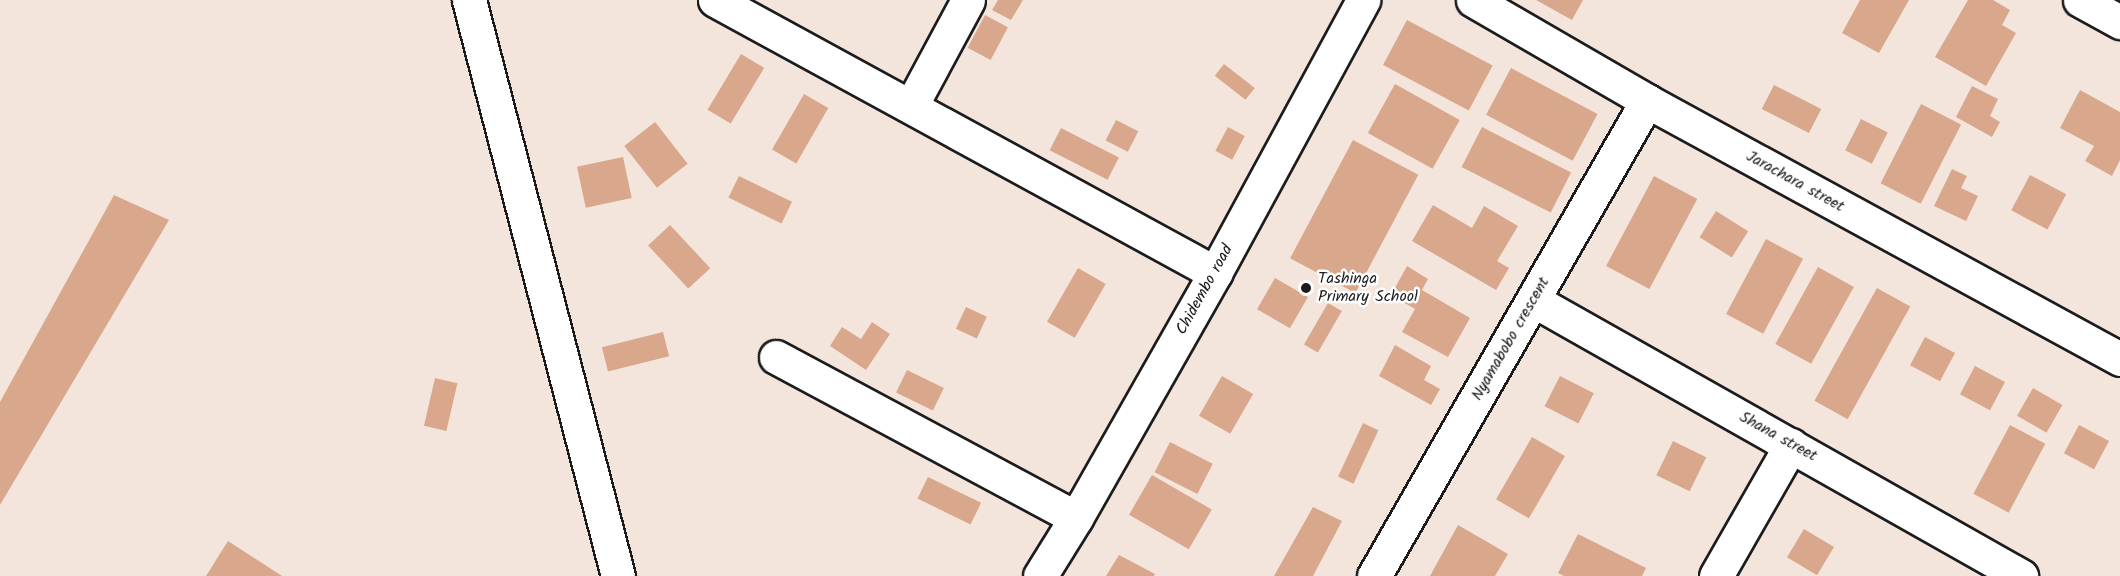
<!DOCTYPE html>
<html>
<head>
<meta charset="utf-8">
<style>
  body { margin:0 }
  #map { position:relative; width:2120px; height:576px; overflow:hidden; background:#fff; font-family:Kalam,sans-serif }
  div>[style] { position:absolute }
  [style*='--x'] { left:calc(var(--x)*1px); top:calc(var(--y)*1px); width:calc(var(--w)*1px); rotate:calc(var(--a)*1deg) }
  .built>* { inset:0; background:#f4e5dc; transform-origin:0 0 }
  .building>* { inset:0; background:#d9a78c; transform-origin:0 0 }
  .roads { filter:drop-shadow(2px 0 #1c1c1c) drop-shadow(-2px 0 #1c1c1c) drop-shadow(0 2px #1c1c1c) drop-shadow(0 -2px #1c1c1c) }
  .minor>* { height:33px; margin:-16.5px; padding:0 16.5px; transform-origin:16.5px; border-radius:16.5px; background:#fff }
  .dots>* { width:16px; height:16px; translate:-50% -50%; box-sizing:border-box; border:3px solid #fff; border-radius:50% }
  span { translate:-50% -50%; white-space:nowrap; text-align:center; line-height:1.15; -webkit-text-stroke:5px #fff; paint-order:stroke }
  .street-label { font-size:16px; color:#1c1c1c }
  .poi-label { font-size:16px; color:#1c1c1c }
  .left { translate:0 -50%; text-align:left }
</style>
</head>
<body>
<div id="map">
  <div class="built">
    <i style="left:0;top:0;width:2120px;height:576px"></i>
  </div>
  <div class="building">
    <i style="clip-path:polygon(998px 0,1023px 0,1011px 20px,992px 10px)"></i>
    <i style="clip-path:polygon(1536px 0,1583px 0,1572px 20px)"></i>
    <i style="clip-path:polygon(1860px 0,1909px 0,1879px 53px,1842px 33px)"></i>
    <i style="clip-path:polygon(1968px 0,1993px 0,2010px 10px,2002px 25px,2016px 33px,1986px 86px,1935px 57px)"></i>
    <i style="left:985px;top:15px;width:26px;height:37px;rotate:28deg"></i>
    <i style="left:1407px;top:20px;width:97px;height:51px;rotate:28deg"></i>
    <i style="left:741px;top:54px;width:27px;height:65px;rotate:31deg"></i>
    <i style="left:1224px;top:64px;width:39px;height:15px;rotate:38deg"></i>
    <i style="left:1511px;top:68px;width:98px;height:53px;rotate:28deg"></i>
    <i style="left:1395px;top:84px;width:74px;height:56px;rotate:29deg"></i>
    <i style="left:1774px;top:85px;width:53px;height:27px;rotate:27deg"></i>
    <i style="clip-path:polygon(1972px 86px,1998px 99px,1990px 116px,2000px 122px,1992px 137px,1956px 117px)"></i>
    <i style="clip-path:polygon(2080px 90px,2120px 112px,2120px 160px,2112px 176px,2085px 161px,2094px 146px,2060px 128px)"></i>
    <i style="left:804px;top:94px;width:28px;height:64px;rotate:30deg"></i>
    <i style="left:1921px;top:104px;width:45px;height:89px;rotate:27deg"></i>
    <i style="left:1861px;top:119px;width:30px;height:35px;rotate:27deg"></i>
    <i style="left:1116px;top:120px;width:25px;height:23px;rotate:27deg"></i>
    <i style="left:655px;top:122px;width:53px;height:39px;rotate:52deg"></i>
    <i style="left:1228px;top:127px;width:19px;height:27px;rotate:28deg"></i>
    <i style="left:1482px;top:127px;width:100px;height:45px;rotate:27deg"></i>
    <i style="left:1061px;top:128px;width:65px;height:25px;rotate:27deg"></i>
    <i style="left:1353px;top:140px;width:74px;height:134px;rotate:28deg"></i>
    <i style="left:623px;top:157px;width:42px;height:47px;rotate:78deg"></i>
    <i style="clip-path:polygon(1952px 169px,1967px 176px,1961px 188px,1978px 196px,1966px 221px,1934px 206px)"></i>
    <i style="left:2030px;top:175px;width:41px;height:40px;rotate:28deg"></i>
    <i style="left:739px;top:176px;width:59px;height:24px;rotate:26deg"></i>
    <i style="left:1654px;top:176px;width:49px;height:102px;rotate:28deg"></i>
    <i style="clip-path:polygon(114px 195px,169px 220px,0 505px,0 402px)"></i>
    <i style="clip-path:polygon(1433px 205px,1472px 228px,1484px 206px,1518px 226px,1497px 261px,1509px 268px,1496px 290px,1412px 241px)"></i>
    <i style="left:1716px;top:211px;width:38px;height:31px;rotate:32deg"></i>
    <i style="left:670px;top:225px;width:59px;height:30px;rotate:47deg"></i>
    <i style="left:1766px;top:239px;width:42px;height:85px;rotate:28deg"></i>
    <i style="clip-path:polygon(1407px 266px,1428px 279px,1422px 290px,1470px 318px,1448px 357px,1402px 332px,1415px 309px,1391px 295px)"></i>
    <i style="left:1818px;top:267px;width:41px;height:88px;rotate:29deg"></i>
    <i style="left:1078px;top:268px;width:32px;height:62px;rotate:30deg"></i>
    <i style="left:1275px;top:278px;width:38px;height:36px;rotate:30deg"></i>
    <i style="left:1877px;top:288px;width:38px;height:129px;rotate:29deg"></i>
    <i style="left:1328px;top:303px;width:16px;height:48px;rotate:30deg"></i>
    <i style="left:966px;top:307px;width:23px;height:24px;rotate:25deg"></i>
    <i style="clip-path:polygon(872px 322px,890px 334px,866px 370px,830px 346px,842px 327px,861px 339px)"></i>
    <i style="left:663px;top:332px;width:25px;height:63px;rotate:76deg"></i>
    <i style="left:1925px;top:337px;width:34px;height:32px;rotate:28deg"></i>
    <i style="clip-path:polygon(1395px 345px,1431px 366px,1424px 380px,1440px 389px,1431px 405px,1379px 376px)"></i>
    <i style="left:1975px;top:366px;width:34px;height:32px;rotate:28deg"></i>
    <i style="left:907px;top:370px;width:41px;height:25px;rotate:26deg"></i>
    <i style="left:1222px;top:376px;width:36px;height:46px;rotate:30deg"></i>
    <i style="left:1560px;top:376px;width:38px;height:34px;rotate:27deg"></i>
    <i style="left:435px;top:378px;width:23px;height:49px;rotate:13deg"></i>
    <i style="left:2033px;top:388px;width:34px;height:32px;rotate:30deg"></i>
    <i style="left:1363px;top:423px;width:17px;height:59px;rotate:25deg"></i>
    <i style="left:2010px;top:425px;width:40px;height:78px;rotate:28deg"></i>
    <i style="left:2079px;top:425px;width:34px;height:32px;rotate:28deg"></i>
    <i style="left:1532px;top:437px;width:38px;height:72px;rotate:30deg"></i>
    <i style="left:1673px;top:441px;width:37px;height:38px;rotate:26deg"></i>
    <i style="left:1170px;top:442px;width:48px;height:34px;rotate:27deg"></i>
    <i style="left:1152px;top:475px;width:69px;height:46px;rotate:30deg"></i>
    <i style="left:928px;top:477px;width:59px;height:24px;rotate:26deg"></i>
    <i style="clip-path:polygon(1313px 507px,1342px 521px,1313px 576px,1274px 576px)"></i>
    <i style="clip-path:polygon(1458px 525px,1508px 554px,1495px 576px,1430px 576px)"></i>
    <i style="left:1804px;top:529px;width:35px;height:33px;rotate:31deg"></i>
    <i style="clip-path:polygon(1578px 534px,1646px 568px,1642px 576px,1564px 576px,1558px 573px)"></i>
    <i style="clip-path:polygon(228px 541px,282px 576px,206px 576px)"></i>
    <i style="clip-path:polygon(1119px 555px,1155px 574px,1154px 576px,1106px 576px)"></i>
  </div>
  <div class="roads">
    <div class="minor">
      <i style="--x:469;--y:0;--w:595;--a:75.5"></i>
      <i style="--x:715;--y:0;--w:570;--a:28.63"></i>
      <i style="--x:1473;--y:0;--w:201;--a:30.1"></i>
      <i style="--x:1647;--y:101;--w:539;--a:28.61"></i>
      <i style="--x:2080;--y:0;--w:46;--a:28.8"></i>
      <i style="--x:911;--y:106;--w:120;--a:-61.7"></i>
      <i style="--x:1533;--y:300;--w:561;--a:29.49"></i>
      <i style="--x:776;--y:357;--w:340;--a:28.2"></i>
      <i style="--x:1040;--y:576;--w:68;--a:-58.2"></i>
      <i style="--x:1076;--y:518;--w:282;--a:-60.4"></i>
      <i style="--x:1215;--y:273;--w:311;--a:-61.5"></i>
      <i style="--x:1374;--y:576;--w:548;--a:-60.11"></i>
      <i style="--x:1716;--y:576;--w:151;--a:-60.2"></i>
    </div>
  </div>
  <div class="dots">
    <i style="left:1306px;top:288px;background:#1c1c1c"></i>
  </div>
  <div class="street-label">
    <span style="left:1795px;top:182px;rotate:29deg">Jarachara street</span>
    <span style="left:1205px;top:290px;rotate:-61deg">Chidembo road</span>
    <span style="left:1511px;top:339px;rotate:-60deg">Nyamabobo crescent</span>
    <span style="left:1778px;top:437px;rotate:29deg">Shana street</span>
  </div>
  <div class="poi-label">
    <span class="left" style="left:1318px;top:288px">Tashinga<br>Primary School</span>
  </div>
</div>
</body>
</html>
